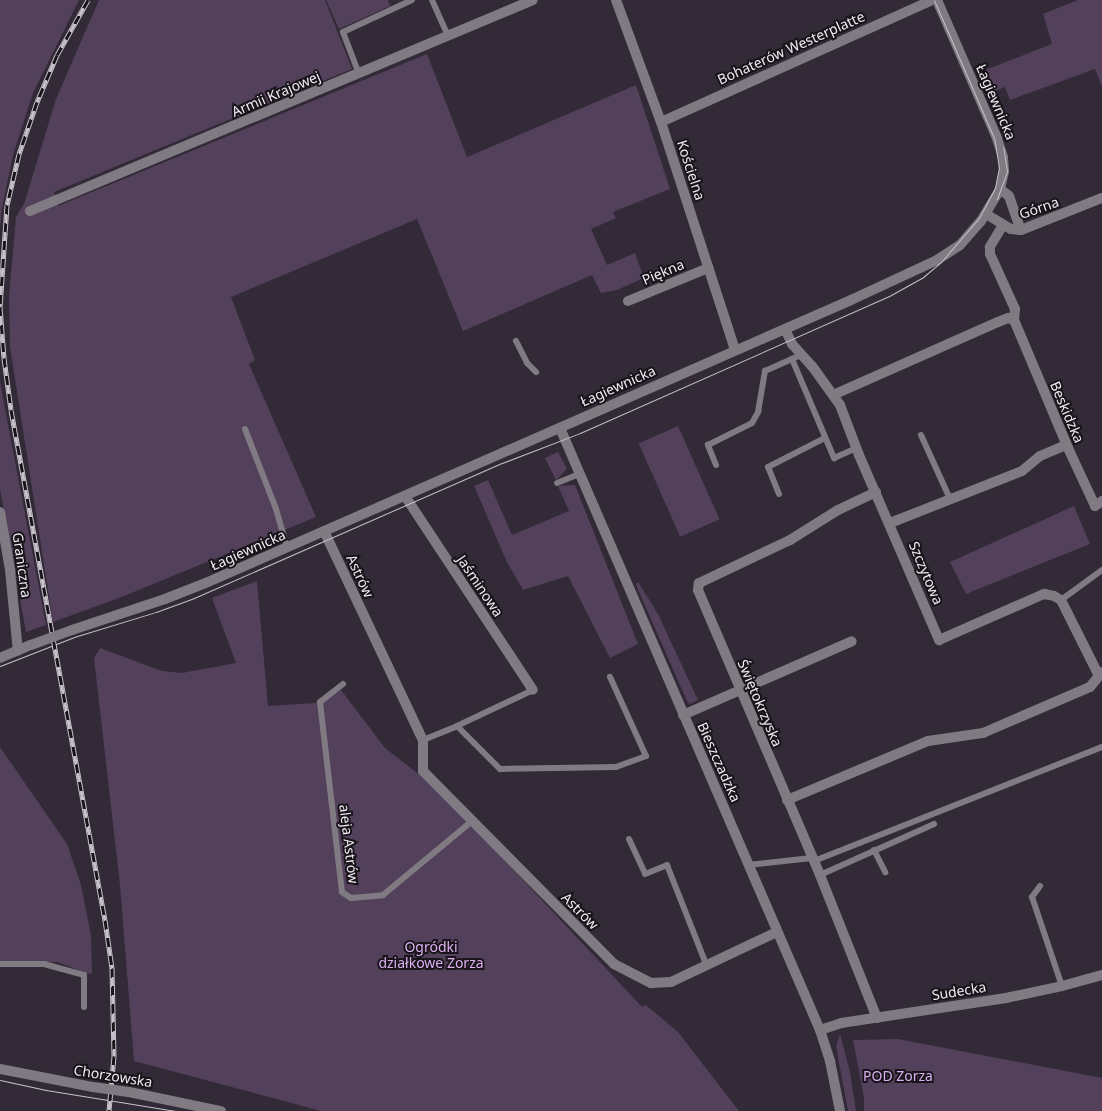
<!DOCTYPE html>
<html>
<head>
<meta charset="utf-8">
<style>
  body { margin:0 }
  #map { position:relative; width:1102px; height:1111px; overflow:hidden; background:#322a36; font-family:"Noto Sans",sans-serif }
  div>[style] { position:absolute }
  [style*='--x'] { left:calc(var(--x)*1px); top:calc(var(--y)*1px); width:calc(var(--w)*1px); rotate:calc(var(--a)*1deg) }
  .green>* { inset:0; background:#53405b; transform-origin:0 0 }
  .service>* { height:6px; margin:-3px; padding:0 3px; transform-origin:3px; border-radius:3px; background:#807b82 }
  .minor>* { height:10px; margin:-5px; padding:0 5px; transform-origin:5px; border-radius:5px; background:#807b82 }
  .tertiary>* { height:10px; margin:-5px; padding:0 5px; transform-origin:5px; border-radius:5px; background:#807b82 }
  .tram>* { height:1px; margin:-0.5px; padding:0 0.5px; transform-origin:0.5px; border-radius:0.5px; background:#c7c1ca }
  .rail>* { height:5px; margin-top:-2.5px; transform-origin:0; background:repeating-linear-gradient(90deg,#18141a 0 9px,#c7c1ca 0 18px); box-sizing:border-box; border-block:1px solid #c7c1ca }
  .tertiary-bridge>* { height:10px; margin:-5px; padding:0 5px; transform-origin:5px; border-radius:5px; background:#807b82 }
  span { translate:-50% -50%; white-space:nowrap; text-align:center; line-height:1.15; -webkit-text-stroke:4px #18141a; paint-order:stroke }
  .street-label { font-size:14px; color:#f0ebf3 }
  .park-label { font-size:14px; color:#dcb0f0 }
</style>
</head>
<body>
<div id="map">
  <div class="green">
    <i style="clip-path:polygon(0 0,79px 0,33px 93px,13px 155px,2px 208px,0 229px)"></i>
    <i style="clip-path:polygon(99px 0,325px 0,352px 69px,54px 192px,58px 206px,427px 54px,467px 157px,636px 85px,670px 189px,613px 212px,616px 218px,591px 229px,607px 265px,635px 253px,644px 278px,617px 290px,601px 293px,592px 275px,463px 331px,417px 219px,231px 297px,255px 360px,249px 364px,316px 517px,124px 596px,53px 622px,10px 347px,9px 296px,16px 217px,24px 204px,56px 99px)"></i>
    <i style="clip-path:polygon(326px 0,388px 0,390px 6px,339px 29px)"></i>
    <i style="clip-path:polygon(1078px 0,1102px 0,1102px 87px,1095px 69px,1010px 100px,1005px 87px,993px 92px,985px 70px,1052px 44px,1043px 14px)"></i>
    <i style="clip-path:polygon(0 382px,46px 625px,26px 632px,0 489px)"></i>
    <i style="left:678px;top:426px;width:102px;height:43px;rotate:66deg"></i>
    <i style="clip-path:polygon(558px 452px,567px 469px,556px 480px,545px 458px)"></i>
    <i style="clip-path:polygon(488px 480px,512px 535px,569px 511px,558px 486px,575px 485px,638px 644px,610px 658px,568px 576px,523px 590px,507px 562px,474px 486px)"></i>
    <i style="clip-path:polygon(1074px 506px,1090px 544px,966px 594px,950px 562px)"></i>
    <i style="clip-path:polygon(257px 581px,268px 706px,315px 703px,341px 690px,385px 748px,438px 789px,642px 1007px,646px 1005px,678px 1032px,739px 1111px,321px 1111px,134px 1061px,120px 885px,94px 658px,100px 648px,162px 671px,182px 673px,236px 663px,212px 598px)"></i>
    <i style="clip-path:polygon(638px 582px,658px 614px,698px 700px,690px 704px,687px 701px,639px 592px,636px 584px)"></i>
    <i style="clip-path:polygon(0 747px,67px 844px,81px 885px,91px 935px,92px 974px,85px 973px,58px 962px,0 962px)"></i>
    <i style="clip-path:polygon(840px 1034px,850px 1072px,856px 1111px,848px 1111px,836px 1046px)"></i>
    <i style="clip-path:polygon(898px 1039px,1102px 1078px,1102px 1111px,864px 1111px,864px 1098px,853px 1040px)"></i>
  </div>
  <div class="service">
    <i style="--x:432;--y:0;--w:39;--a:66"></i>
    <i style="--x:359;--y:74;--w:45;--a:-110.9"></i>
    <i style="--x:343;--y:32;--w:76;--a:-24.9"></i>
    <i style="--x:516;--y:341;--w:25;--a:63"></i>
    <i style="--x:527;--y:363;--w:13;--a:45"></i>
    <i style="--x:801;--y:355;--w:10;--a:156"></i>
    <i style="--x:792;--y:359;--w:108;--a:67"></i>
    <i style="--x:834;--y:458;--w:24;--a:-24"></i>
    <i style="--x:245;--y:429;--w:86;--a:68.8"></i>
    <i style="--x:276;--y:509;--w:40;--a:74"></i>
    <i style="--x:921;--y:435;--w:70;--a:65.6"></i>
    <i style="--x:716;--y:465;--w:22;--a:-112"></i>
    <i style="--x:708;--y:445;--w:49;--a:-26.6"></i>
    <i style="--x:752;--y:423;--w:13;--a:-61"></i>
    <i style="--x:758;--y:412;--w:42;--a:-80.3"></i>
    <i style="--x:765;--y:371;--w:30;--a:-24"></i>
    <i style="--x:557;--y:483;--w:24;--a:-22"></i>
    <i style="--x:779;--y:494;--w:29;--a:-112"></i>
    <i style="--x:768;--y:467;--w:64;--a:-27"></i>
    <i style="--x:1061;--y:600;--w:51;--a:-36.2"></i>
    <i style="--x:343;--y:684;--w:29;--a:142"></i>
    <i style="--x:320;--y:702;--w:191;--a:83.4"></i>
    <i style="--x:342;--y:892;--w:11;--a:34"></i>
    <i style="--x:351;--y:898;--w:32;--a:-5"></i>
    <i style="--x:383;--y:895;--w:116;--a:-39.7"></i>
    <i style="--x:533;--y:690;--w:84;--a:154.7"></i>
    <i style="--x:457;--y:726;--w:61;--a:45"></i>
    <i style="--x:500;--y:769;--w:116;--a:-1"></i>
    <i style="--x:616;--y:767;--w:32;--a:-20"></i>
    <i style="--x:646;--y:756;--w:87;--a:-114.5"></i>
    <i style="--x:423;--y:740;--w:37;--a:-22"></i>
    <i style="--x:629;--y:839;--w:38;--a:65"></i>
    <i style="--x:645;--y:874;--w:24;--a:-22"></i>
    <i style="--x:667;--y:865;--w:106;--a:68.5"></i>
    <i style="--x:874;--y:850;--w:25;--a:63"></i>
    <i style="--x:814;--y:861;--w:310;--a:-21.6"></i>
    <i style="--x:748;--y:865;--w:64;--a:-6.2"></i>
    <i style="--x:820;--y:875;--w:125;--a:-24.1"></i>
    <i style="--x:1040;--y:886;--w:14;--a:126"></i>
    <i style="--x:1032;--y:897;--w:94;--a:71.4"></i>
    <i style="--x:0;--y:964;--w:44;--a:0"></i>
    <i style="--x:44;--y:964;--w:41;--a:15.4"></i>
    <i style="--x:84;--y:975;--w:32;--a:90"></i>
  </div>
  <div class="minor">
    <i style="--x:616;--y:0;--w:130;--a:69.8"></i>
    <i style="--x:661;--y:122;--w:240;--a:72"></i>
    <i style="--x:661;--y:122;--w:297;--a:-24.2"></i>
    <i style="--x:1000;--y:189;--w:11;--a:38"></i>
    <i style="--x:1009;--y:196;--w:36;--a:71"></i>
    <i style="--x:30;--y:211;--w:545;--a:-22.76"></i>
    <i style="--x:986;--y:214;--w:29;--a:31"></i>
    <i style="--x:1011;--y:229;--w:10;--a:6"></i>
    <i style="--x:1021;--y:230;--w:87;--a:-21.6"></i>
    <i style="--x:1003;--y:225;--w:26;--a:121"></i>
    <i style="--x:990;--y:247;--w:7;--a:90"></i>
    <i style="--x:990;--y:254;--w:60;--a:65.6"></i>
    <i style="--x:1015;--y:309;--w:11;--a:95"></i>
    <i style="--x:628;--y:301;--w:87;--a:-22.4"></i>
    <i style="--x:785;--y:329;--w:17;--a:65"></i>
    <i style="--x:792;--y:344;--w:30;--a:48"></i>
    <i style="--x:812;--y:366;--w:48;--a:54.3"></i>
    <i style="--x:840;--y:405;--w:53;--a:69.2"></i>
    <i style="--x:859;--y:455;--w:202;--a:66.6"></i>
    <i style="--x:939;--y:640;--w:115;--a:-23.7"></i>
    <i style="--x:1044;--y:594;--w:10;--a:11"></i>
    <i style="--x:1054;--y:596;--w:8;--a:30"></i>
    <i style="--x:1061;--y:600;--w:85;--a:63.4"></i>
    <i style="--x:833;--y:395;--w:180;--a:-23.9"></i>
    <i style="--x:998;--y:322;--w:11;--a:-22"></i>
    <i style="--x:1008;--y:318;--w:6;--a:18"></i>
    <i style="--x:1014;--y:320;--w:139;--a:67.1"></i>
    <i style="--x:1068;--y:448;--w:64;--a:65"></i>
    <i style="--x:1095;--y:506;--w:9;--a:-36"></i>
    <i style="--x:876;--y:492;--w:42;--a:154.7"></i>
    <i style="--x:838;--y:510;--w:57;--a:148"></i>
    <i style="--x:790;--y:540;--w:101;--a:154.7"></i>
    <i style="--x:699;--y:583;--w:7;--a:98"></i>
    <i style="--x:698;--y:590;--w:310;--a:66.8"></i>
    <i style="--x:820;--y:875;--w:154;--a:68.3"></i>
    <i style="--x:405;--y:496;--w:232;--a:56.6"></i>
    <i style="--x:0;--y:512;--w:59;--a:80.2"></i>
    <i style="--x:10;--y:570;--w:81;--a:84.4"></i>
    <i style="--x:890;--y:523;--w:142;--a:-21.5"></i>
    <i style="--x:1022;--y:471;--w:23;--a:-40"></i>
    <i style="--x:1040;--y:456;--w:28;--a:-23"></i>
    <i style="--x:324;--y:531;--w:231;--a:64.7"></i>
    <i style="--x:423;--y:740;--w:31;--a:90"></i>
    <i style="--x:423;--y:771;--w:272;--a:45.3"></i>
    <i style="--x:614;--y:964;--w:42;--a:27.2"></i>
    <i style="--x:651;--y:983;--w:20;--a:-3"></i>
    <i style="--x:671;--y:982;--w:117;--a:-25.3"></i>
    <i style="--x:683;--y:715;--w:184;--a:-23.6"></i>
    <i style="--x:787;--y:800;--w:153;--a:-22.7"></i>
    <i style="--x:928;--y:741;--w:56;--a:-8.3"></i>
    <i style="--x:983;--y:733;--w:116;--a:-23.3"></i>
    <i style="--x:1090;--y:687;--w:19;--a:-51"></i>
    <i style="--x:820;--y:1030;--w:22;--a:-18"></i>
    <i style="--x:841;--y:1023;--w:167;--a:-8.6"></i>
    <i style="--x:1006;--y:998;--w:57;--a:-12.1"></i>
    <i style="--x:1062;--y:986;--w:41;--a:-15.4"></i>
  </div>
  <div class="tertiary">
    <i style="--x:560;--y:428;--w:656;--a:66.64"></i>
    <i style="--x:820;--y:1030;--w:33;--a:72"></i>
    <i style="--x:830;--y:1061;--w:51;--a:78.7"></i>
    <i style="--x:72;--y:630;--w:98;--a:-18.4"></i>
    <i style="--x:165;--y:599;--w:46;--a:-21.6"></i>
    <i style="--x:208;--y:582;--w:702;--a:-23.68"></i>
    <i style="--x:851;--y:300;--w:95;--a:-24.9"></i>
    <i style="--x:937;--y:260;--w:27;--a:-33"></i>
    <i style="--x:960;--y:245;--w:32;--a:-49"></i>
    <i style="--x:981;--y:221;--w:37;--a:-59"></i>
    <i style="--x:1000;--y:189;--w:18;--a:-77"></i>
    <i style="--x:1004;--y:171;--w:14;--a:-94"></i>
    <i style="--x:1003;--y:157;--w:20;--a:-108"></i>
    <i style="--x:997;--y:138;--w:150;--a:-113.5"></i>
    <i style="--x:0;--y:658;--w:34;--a:-23"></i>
    <i style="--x:0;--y:1069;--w:95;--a:11"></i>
    <i style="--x:129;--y:1092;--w:94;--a:11.7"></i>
  </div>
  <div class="tram">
    <i style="--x:997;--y:199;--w:30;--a:-70"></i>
    <i style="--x:1007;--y:171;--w:24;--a:-99"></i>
    <i style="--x:0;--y:666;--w:79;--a:-21.4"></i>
    <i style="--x:74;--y:637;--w:86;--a:-17"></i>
    <i style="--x:156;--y:612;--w:40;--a:-20.2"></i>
    <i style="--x:194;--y:598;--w:336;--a:-23.7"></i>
    <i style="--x:502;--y:463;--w:84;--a:-21"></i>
    <i style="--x:580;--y:433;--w:340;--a:-23.9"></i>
    <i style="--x:891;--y:295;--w:35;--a:-29"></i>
    <i style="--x:922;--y:278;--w:25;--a:-40"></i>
    <i style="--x:941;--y:262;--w:58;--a:-49.2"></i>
    <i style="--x:979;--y:218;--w:34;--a:-62"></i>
    <i style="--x:995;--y:188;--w:20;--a:-79"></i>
    <i style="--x:999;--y:168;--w:30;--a:-99"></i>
    <i style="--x:994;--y:138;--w:150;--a:-113.5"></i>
    <i style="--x:0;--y:1080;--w:47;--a:12.3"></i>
    <i style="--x:46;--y:1090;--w:132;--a:9.2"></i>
  </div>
  <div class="rail">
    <i style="--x:88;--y:0;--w:63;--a:119.4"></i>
    <i style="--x:57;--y:55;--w:51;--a:113.1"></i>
    <i style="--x:37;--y:102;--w:55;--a:109.1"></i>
    <i style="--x:19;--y:154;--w:52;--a:103.2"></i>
    <i style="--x:7;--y:205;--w:102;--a:93.9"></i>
    <i style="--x:0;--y:307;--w:51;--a:85.5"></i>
    <i style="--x:4;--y:358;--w:52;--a:82.3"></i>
    <i style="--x:11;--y:410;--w:519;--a:79.56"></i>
    <i style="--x:105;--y:920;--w:49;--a:81.7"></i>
    <i style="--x:112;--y:968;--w:88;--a:88.7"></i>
    <i style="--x:114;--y:1056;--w:55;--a:95.2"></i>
  </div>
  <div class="tertiary-bridge">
    <i style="--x:31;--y:645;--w:44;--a:-20.1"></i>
    <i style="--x:93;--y:1087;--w:36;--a:8"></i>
  </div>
  <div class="street-label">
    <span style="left:791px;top:48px;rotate:-24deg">Bohaterów Westerplatte</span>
    <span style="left:276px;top:94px;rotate:-23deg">Armii Krajowej</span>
    <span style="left:996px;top:102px;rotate:67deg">Łagiewnicka</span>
    <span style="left:691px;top:170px;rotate:72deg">Kościelna</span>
    <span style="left:1039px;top:208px;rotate:-19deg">Górna</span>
    <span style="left:663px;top:272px;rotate:-23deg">Piękna</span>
    <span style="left:618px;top:386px;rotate:-24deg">Łagiewnicka</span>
    <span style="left:1067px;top:412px;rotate:67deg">Beskidzka</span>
    <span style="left:248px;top:550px;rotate:-24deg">Łagiewnicka</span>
    <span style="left:22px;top:565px;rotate:82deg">Graniczna</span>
    <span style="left:926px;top:573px;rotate:67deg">Szczytowa</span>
    <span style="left:360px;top:576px;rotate:65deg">Astrów</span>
    <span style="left:480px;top:586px;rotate:56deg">Jaśminowa</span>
    <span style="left:760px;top:703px;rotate:67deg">Świętokrzyska</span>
    <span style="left:719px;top:762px;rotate:66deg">Bieszczadzka</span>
    <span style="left:349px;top:844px;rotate:83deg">aleja Astrów</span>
    <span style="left:580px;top:911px;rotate:45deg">Astrów</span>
    <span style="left:959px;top:991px;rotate:-9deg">Sudecka</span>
    <span style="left:113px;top:1076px;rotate:9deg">Chorzowska</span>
  </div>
  <div class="park-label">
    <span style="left:431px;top:955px">Ogródki<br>działkowe Zorza</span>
    <span style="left:898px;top:1076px">POD Zorza</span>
  </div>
</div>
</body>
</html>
